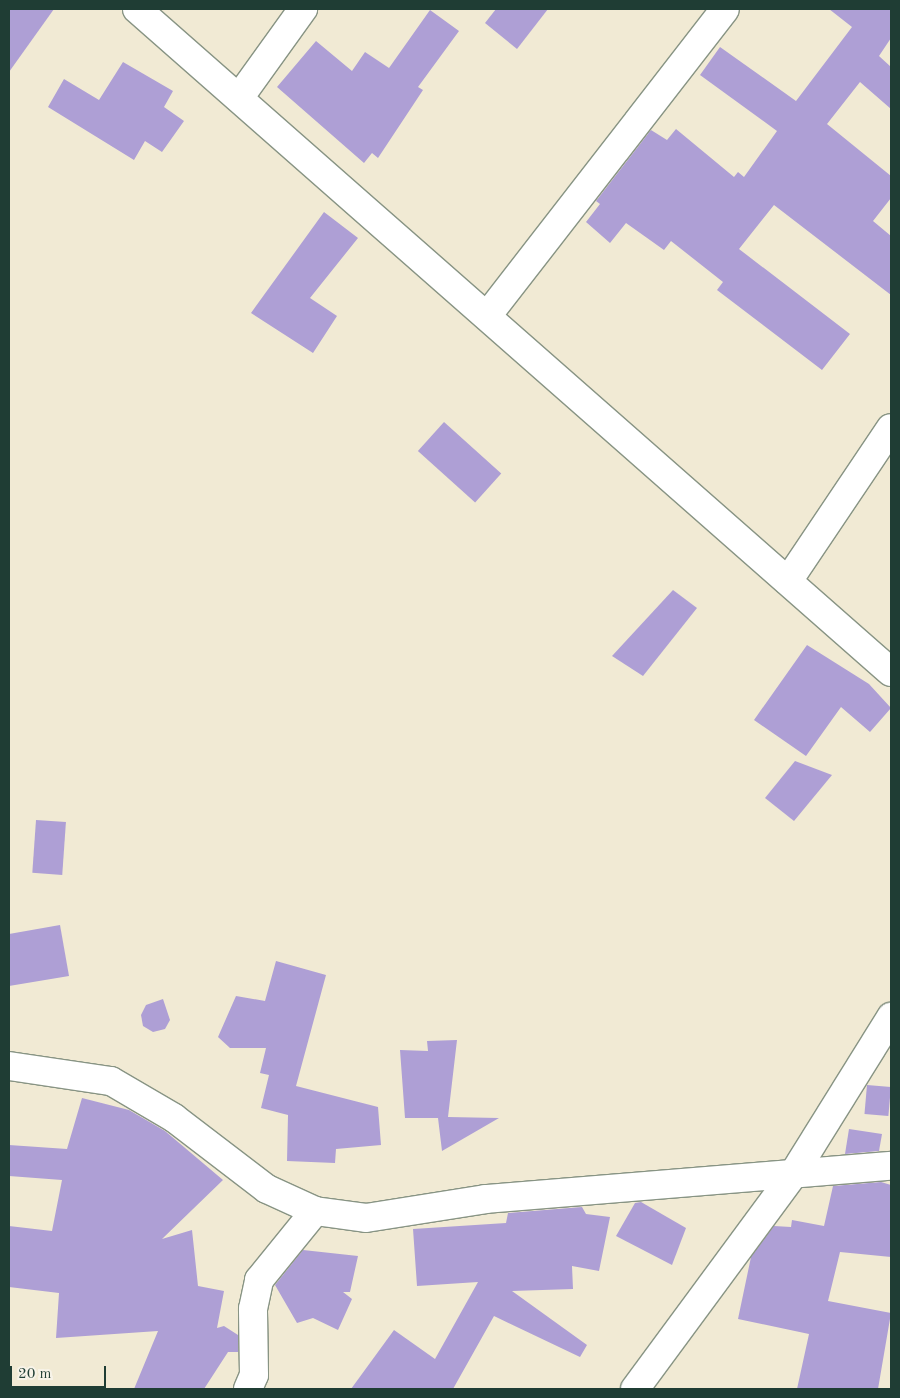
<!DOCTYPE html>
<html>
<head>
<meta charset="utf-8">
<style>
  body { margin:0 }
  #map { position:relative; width:900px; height:1398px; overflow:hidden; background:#f1ead4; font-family:"Old Standard TT",serif }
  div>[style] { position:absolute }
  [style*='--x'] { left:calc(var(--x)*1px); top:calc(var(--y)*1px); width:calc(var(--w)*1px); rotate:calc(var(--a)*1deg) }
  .building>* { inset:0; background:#ae9fd5; transform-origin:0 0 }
  .roads { filter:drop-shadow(1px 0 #889484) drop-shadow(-1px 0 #889484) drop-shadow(0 1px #889484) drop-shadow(0 -1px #889484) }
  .minor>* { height:28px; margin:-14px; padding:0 14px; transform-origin:14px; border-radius:14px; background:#fff }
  span { translate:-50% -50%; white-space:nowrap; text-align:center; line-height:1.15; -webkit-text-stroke:4px #f7f3e8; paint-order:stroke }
  .frame { position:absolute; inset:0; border:10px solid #1f3d34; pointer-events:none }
  .scale { position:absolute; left:10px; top:1366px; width:96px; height:22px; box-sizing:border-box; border:2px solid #1f3d34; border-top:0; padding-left:6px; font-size:15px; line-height:18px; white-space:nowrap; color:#1f3d34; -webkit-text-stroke:4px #f7f3e8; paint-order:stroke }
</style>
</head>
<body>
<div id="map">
  <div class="building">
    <i style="clip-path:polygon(9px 9px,54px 9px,9px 72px)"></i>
    <i style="clip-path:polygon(496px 9px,548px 9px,517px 49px,485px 23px)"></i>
    <i style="clip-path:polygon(829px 9px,891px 9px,891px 38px,879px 56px,891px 67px,891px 109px,860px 82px,827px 124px,891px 176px,891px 198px,873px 221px,891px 236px,891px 295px,774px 205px,739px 249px,850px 334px,822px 370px,717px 290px,723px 282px,671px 241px,664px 250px,626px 223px,610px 243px,586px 222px,600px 204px,596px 201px,651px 130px,667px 140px,676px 129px,734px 177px,738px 172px,744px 177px,777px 131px,700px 75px,720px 47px,796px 101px,852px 27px)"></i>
    <i style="clip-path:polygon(430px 10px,459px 31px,418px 87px,423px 90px,378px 158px,372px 153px,364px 163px,277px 87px,316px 41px,352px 71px,365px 52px,389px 68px)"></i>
    <i style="clip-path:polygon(123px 62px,173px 91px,164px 107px,184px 121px,162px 152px,145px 141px,134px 160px,48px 107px,64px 79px,99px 100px)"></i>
    <i style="clip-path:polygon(324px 212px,358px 238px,310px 298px,337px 316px,313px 353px,251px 313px)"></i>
    <i style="left:444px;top:422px;width:77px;height:39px;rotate:42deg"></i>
    <i style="clip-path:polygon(673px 590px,697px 608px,643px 676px,612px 656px)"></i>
    <i style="clip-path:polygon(807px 645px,869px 684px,891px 708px,870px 732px,841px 707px,806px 756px,754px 720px)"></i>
    <i style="clip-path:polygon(795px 761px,832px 775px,794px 821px,765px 798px)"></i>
    <i style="left:36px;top:820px;width:30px;height:53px;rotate:4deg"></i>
    <i style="clip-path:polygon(60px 925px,69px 976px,9px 986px,9px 934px)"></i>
    <i style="clip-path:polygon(276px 961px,326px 975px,296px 1086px,378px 1107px,381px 1145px,336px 1149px,335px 1163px,287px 1161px,288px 1115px,261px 1108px,269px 1075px,260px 1073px,266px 1048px,230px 1048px,218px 1037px,236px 996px,265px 1001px)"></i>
    <i style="clip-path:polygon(163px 999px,170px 1020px,165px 1029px,153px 1032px,143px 1026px,141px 1015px,146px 1005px)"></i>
    <i style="clip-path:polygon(457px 1040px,448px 1117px,499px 1118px,442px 1151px,438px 1118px,405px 1118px,400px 1050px,428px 1051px,427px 1041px)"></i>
    <i style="left:867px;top:1085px;width:24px;height:29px;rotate:5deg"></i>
    <i style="clip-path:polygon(82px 1098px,129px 1110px,165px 1131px,223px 1180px,162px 1239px,192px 1230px,198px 1286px,224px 1291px,217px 1328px,224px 1326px,238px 1335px,238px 1352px,228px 1352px,204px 1389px,134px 1389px,158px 1331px,56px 1338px,59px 1293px,9px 1287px,9px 1226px,52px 1231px,62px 1180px,9px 1176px,9px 1145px,67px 1149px)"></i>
    <i style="clip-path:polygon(849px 1129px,882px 1134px,879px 1151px,845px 1154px)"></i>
    <i style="clip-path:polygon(881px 1182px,891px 1185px,891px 1257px,840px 1252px,828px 1301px,891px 1313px,878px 1389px,797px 1389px,809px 1334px,738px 1319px,751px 1257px,774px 1226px,791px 1227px,792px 1220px,824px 1226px,833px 1186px)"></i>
    <i style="clip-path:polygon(641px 1202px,686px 1228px,672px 1265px,616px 1236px,635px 1203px)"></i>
    <i style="clip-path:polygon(582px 1207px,586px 1214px,610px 1217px,599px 1271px,572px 1266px,573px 1289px,512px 1291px,587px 1345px,580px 1357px,494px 1316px,453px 1389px,351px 1389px,394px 1330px,435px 1359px,478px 1282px,417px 1286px,413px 1229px,506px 1223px,508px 1213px)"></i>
    <i style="clip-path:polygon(303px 1250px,358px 1256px,350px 1292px,343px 1292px,352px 1299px,338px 1330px,313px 1318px,297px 1323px,275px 1285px)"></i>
  </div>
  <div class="roads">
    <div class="minor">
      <i style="--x:137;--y:9;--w:1004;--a:41.33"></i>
      <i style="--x:239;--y:98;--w:110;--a:-54.3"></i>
      <i style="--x:487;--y:316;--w:388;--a:-52.2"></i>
      <i style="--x:788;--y:581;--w:184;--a:-56.1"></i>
      <i style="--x:9;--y:1066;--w:103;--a:8.4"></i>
      <i style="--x:111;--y:1081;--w:73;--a:30.4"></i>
      <i style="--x:174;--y:1118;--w:117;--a:37.4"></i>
      <i style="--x:267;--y:1189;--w:53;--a:24.6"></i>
      <i style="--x:315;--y:1211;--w:51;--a:7.8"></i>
      <i style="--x:366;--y:1218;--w:121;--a:-9"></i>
      <i style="--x:486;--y:1199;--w:406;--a:-4.7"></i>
      <i style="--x:248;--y:1389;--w:15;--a:-67"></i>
      <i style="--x:254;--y:1375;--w:66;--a:-90.9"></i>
      <i style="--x:253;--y:1309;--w:30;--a:-78"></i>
      <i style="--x:259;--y:1280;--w:89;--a:-50.9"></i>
      <i style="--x:635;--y:1389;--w:268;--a:-53.6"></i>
      <i style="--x:794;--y:1173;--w:184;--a:-58.1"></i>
    </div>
  </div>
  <div class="frame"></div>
  <div class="scale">20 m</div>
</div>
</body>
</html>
